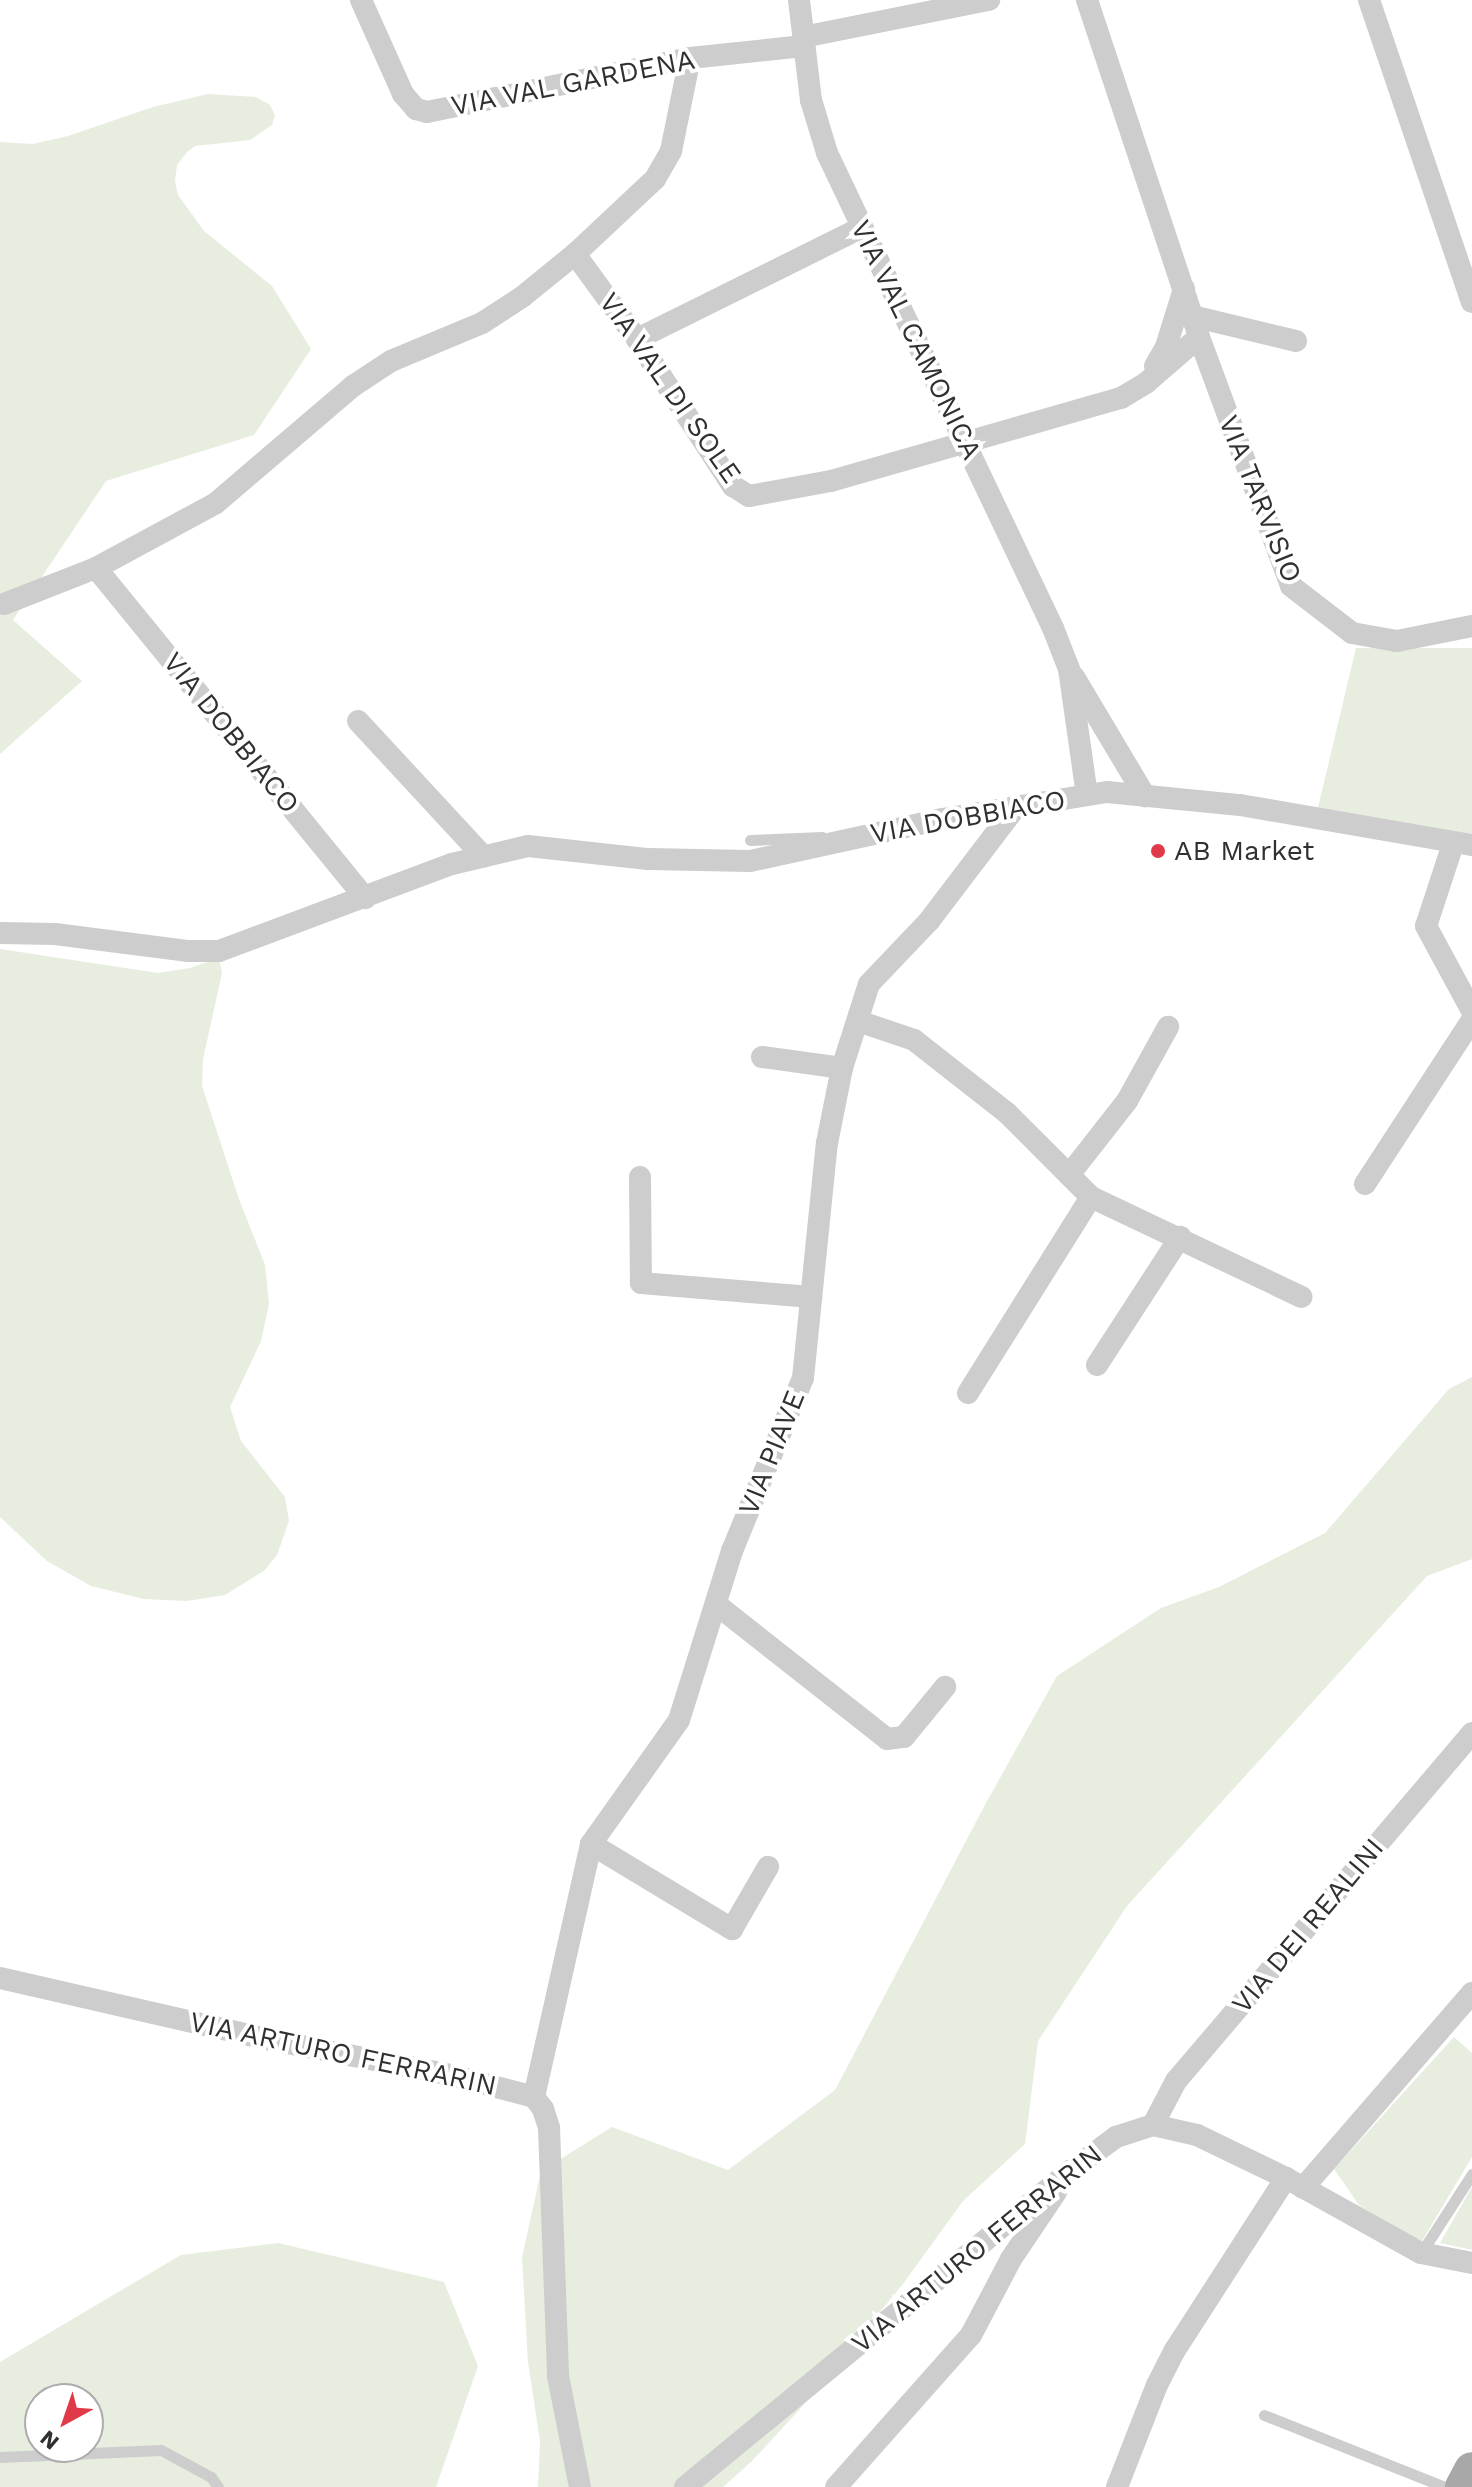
<!DOCTYPE html>
<html>
<head>
<meta charset="utf-8">
<style>
  body { margin:0 }
  #map { position:relative; width:1472px; height:2487px; overflow:hidden; background:#fff; font-family:"Work Sans",sans-serif }
  div>[style] { position:absolute }
  [style*='--x'] { left:calc(var(--x)*1px); top:calc(var(--y)*1px); width:calc(var(--w)*1px); rotate:calc(var(--a)*1deg) }
  .green>* { inset:0; background:#e7eddf }
  .lane>* { height:11px; margin:-5.5px; padding:0 5.5px; transform-origin:5.5px; border-radius:5.5px; background:#cdcdcd }
  .street>* { height:22px; margin:-11px; padding:0 11px; transform-origin:11px; border-radius:11px; background:#cdcdcd }
  .primary>* { height:36px; margin:-18px; padding:0 18px; transform-origin:18px; border-radius:18px; background:#a8a8a8 }
  .dots>* { width:22px; height:22px; translate:-50% -50%; box-sizing:border-box; border:4px solid #fff; border-radius:50% }
  span { translate:-50% -50%; white-space:nowrap; text-align:center; line-height:1.15; -webkit-text-stroke:8px #fff; paint-order:stroke }
  .street-label { font-size:28px; color:#303030 }
  .poi-label { font-size:28px; color:#303030 }
  .left { translate:0 -50%; text-align:left }
  .north { position:absolute; left:24px; top:2383px; width:80px; height:80px; box-sizing:border-box; background:#fff; border:2px solid #acacac; border-radius:50%; rotate:220deg; font-size:22px; font-weight:700; line-height:32px; text-align:center; color:#303030 }
  .north::after { content:''; display:block; margin:auto; width:28px; height:36px; background:#e03a49; clip-path:polygon(50% 0,100% 100%,50% 72%,0 100%) }
</style>
</head>
<body>
<div id="map">
  <div class="green">
    <i style="clip-path:polygon(208px 94px,256px 97px,270px 105px,275px 115px,272px 125px,250px 140px,195px 146px,187px 152px,177px 165px,175px 181px,178px 195px,204px 231px,272px 286px,311px 349px,254px 435px,106px 481px,13px 620px,82px 681px,0 754px,0 142px,33px 144px,68px 136px,153px 107px)"></i>
    <i style="clip-path:polygon(1356px 648px,1472px 648px,1472px 843px,1316px 816px)"></i>
    <i style="clip-path:polygon(0 949px,158px 973px,190px 968px,219px 958px,222px 973px,203px 1059px,202px 1086px,239px 1199px,265px 1265px,269px 1304px,261px 1341px,230px 1407px,241px 1441px,285px 1497px,289px 1521px,277px 1555px,265px 1570px,225px 1595px,187px 1601px,144px 1599px,91px 1586px,47px 1561px,0 1517px)"></i>
    <i style="clip-path:polygon(1472px 1377px,1472px 1559px,1427px 1576px,1127px 1906px,1038px 2041px,1025px 2144px,963px 2201px,903px 2284px,800px 2409px,752px 2461px,723px 2487px,538px 2487px,540px 2441px,528px 2362px,522px 2258px,541px 2171px,612px 2127px,728px 2170px,835px 2090px,986px 1803px,1057px 1676px,1161px 1608px,1219px 1587px,1325px 1533px,1449px 1389px)"></i>
    <i style="clip-path:polygon(1454px 2037px,1472px 2053px,1472px 2157px,1422px 2241px,1386px 2225px,1359px 2205px,1334px 2169px)"></i>
    <i style="clip-path:polygon(1472px 2187px,1472px 2250px,1440px 2243px)"></i>
    <i style="clip-path:polygon(evenodd,278px 2243px,444px 2282px,478px 2366px,436px 2487px,0 2487px,0 2362px,181px 2255px,278px 2243px,40px 2399px,88px 2399px,88px 2447px,40px 2447px,40px 2399px)"></i>
  </div>
  <div class="lane">
    <i style="--x:750;--y:840;--w:72;--a:-2.4"></i>
    <i style="--x:1421;--y:2253;--w:94;--a:-57.2"></i>
    <i style="--x:1264;--y:2415;--w:195;--a:21.7"></i>
    <i style="--x:0;--y:2457;--w:161;--a:-2.5"></i>
    <i style="--x:161;--y:2450;--w:57;--a:28.4"></i>
    <i style="--x:211;--y:2477;--w:12;--a:55"></i>
  </div>
  <div class="street">
    <i style="--x:361;--y:0;--w:103;--a:65.9"></i>
    <i style="--x:403;--y:94;--w:20;--a:49"></i>
    <i style="--x:416;--y:109;--w:11;--a:15"></i>
    <i style="--x:427;--y:112;--w:268;--a:-11.6"></i>
    <i style="--x:690;--y:58;--w:115;--a:-6"></i>
    <i style="--x:799;--y:0;--w:101;--a:83.2"></i>
    <i style="--x:811;--y:100;--w:55;--a:73.2"></i>
    <i style="--x:827;--y:153;--w:526;--a:64.56"></i>
    <i style="--x:1053;--y:628;--w:44;--a:68.7"></i>
    <i style="--x:1069;--y:669;--w:127;--a:81.9"></i>
    <i style="--x:1087;--y:0;--w:355;--a:71.6"></i>
    <i style="--x:1199;--y:337;--w:265;--a:69.7"></i>
    <i style="--x:1291;--y:586;--w:77;--a:37.6"></i>
    <i style="--x:1352;--y:633;--w:46;--a:10.1"></i>
    <i style="--x:1397;--y:641;--w:76;--a:-11.3"></i>
    <i style="--x:1369;--y:0;--w:319;--a:71.2"></i>
    <i style="--x:803;--y:37;--w:190;--a:-11.3"></i>
    <i style="--x:575;--y:254;--w:105;--a:53.9"></i>
    <i style="--x:637;--y:339;--w:176;--a:56.9"></i>
    <i style="--x:733;--y:486;--w:19;--a:32"></i>
    <i style="--x:749;--y:496;--w:83;--a:-10.4"></i>
    <i style="--x:831;--y:481;--w:302;--a:-16"></i>
    <i style="--x:1121;--y:398;--w:29;--a:-31"></i>
    <i style="--x:1146;--y:383;--w:70;--a:-41"></i>
    <i style="--x:1192;--y:316;--w:107;--a:13.5"></i>
    <i style="--x:637;--y:339;--w:250;--a:-26.4"></i>
    <i style="--x:1155;--y:366;--w:22;--a:-60"></i>
    <i style="--x:1166;--y:347;--w:61;--a:-72.8"></i>
    <i style="--x:96;--y:568;--w:426;--a:50.8"></i>
    <i style="--x:4;--y:604;--w:99;--a:-21.4"></i>
    <i style="--x:96;--y:568;--w:136;--a:-28.4"></i>
    <i style="--x:216;--y:503;--w:180;--a:-40.5"></i>
    <i style="--x:353;--y:386;--w:45;--a:-33.3"></i>
    <i style="--x:391;--y:361;--w:99;--a:-22.7"></i>
    <i style="--x:482;--y:323;--w:48;--a:-33"></i>
    <i style="--x:522;--y:297;--w:68;--a:-39.1"></i>
    <i style="--x:575;--y:254;--w:110;--a:-43.2"></i>
    <i style="--x:655;--y:179;--w:32;--a:-60"></i>
    <i style="--x:671;--y:151;--w:95;--a:-78.5"></i>
    <i style="--x:1074;--y:677;--w:139;--a:59.2"></i>
    <i style="--x:358;--y:721;--w:185;--a:47.2"></i>
    <i style="--x:1453;--y:844;--w:86;--a:108.2"></i>
    <i style="--x:1426;--y:926;--w:97;--a:61.6"></i>
    <i style="--x:0;--y:933;--w:55;--a:1"></i>
    <i style="--x:55;--y:934;--w:133;--a:7.3"></i>
    <i style="--x:187;--y:951;--w:32;--a:0"></i>
    <i style="--x:219;--y:951;--w:249;--a:-20.5"></i>
    <i style="--x:452;--y:864;--w:78;--a:-13.3"></i>
    <i style="--x:528;--y:846;--w:121;--a:6.2"></i>
    <i style="--x:648;--y:859;--w:102;--a:1.1"></i>
    <i style="--x:750;--y:861;--w:197;--a:-12.3"></i>
    <i style="--x:942;--y:819;--w:167;--a:-9.3"></i>
    <i style="--x:1107;--y:792;--w:134;--a:5.6"></i>
    <i style="--x:1240;--y:805;--w:235;--a:9.8"></i>
    <i style="--x:858;--y:1021;--w:59;--a:18.7"></i>
    <i style="--x:914;--y:1040;--w:118;--a:38.1"></i>
    <i style="--x:1007;--y:1113;--w:119;--a:45"></i>
    <i style="--x:1091;--y:1197;--w:233;--a:25.4"></i>
    <i style="--x:762;--y:1057;--w:81;--a:7.8"></i>
    <i style="--x:1069;--y:1175;--w:94;--a:-51.9"></i>
    <i style="--x:1127;--y:1101;--w:85;--a:-61"></i>
    <i style="--x:640;--y:1177;--w:106;--a:89.5"></i>
    <i style="--x:641;--y:1283;--w:171;--a:4.7"></i>
    <i style="--x:1365;--y:1184;--w:196;--a:-56.9"></i>
    <i style="--x:1097;--y:1365;--w:153;--a:-57"></i>
    <i style="--x:968;--y:1393;--w:231;--a:-57.9"></i>
    <i style="--x:717;--y:1605;--w:216;--a:38.2"></i>
    <i style="--x:887;--y:1739;--w:17;--a:-7"></i>
    <i style="--x:904;--y:1737;--w:65;--a:-50.6"></i>
    <i style="--x:591;--y:1844;--w:165;--a:31.1"></i>
    <i style="--x:732;--y:1929;--w:72;--a:-59.9"></i>
    <i style="--x:0;--y:1978;--w:268;--a:12.9"></i>
    <i style="--x:261;--y:2038;--w:194;--a:11"></i>
    <i style="--x:451;--y:2075;--w:86;--a:14.8"></i>
    <i style="--x:534;--y:2097;--w:15;--a:53"></i>
    <i style="--x:543;--y:2109;--w:20;--a:72"></i>
    <i style="--x:549;--y:2128;--w:248;--a:87.9"></i>
    <i style="--x:558;--y:2376;--w:113;--a:78.8"></i>
    <i style="--x:534;--y:2097;--w:259;--a:-77.3"></i>
    <i style="--x:591;--y:1844;--w:152;--a:-54.6"></i>
    <i style="--x:679;--y:1720;--w:177;--a:-72.6"></i>
    <i style="--x:732;--y:1551;--w:187;--a:-67.7"></i>
    <i style="--x:803;--y:1378;--w:236;--a:-84.2"></i>
    <i style="--x:827;--y:1143;--w:76;--a:-78.7"></i>
    <i style="--x:842;--y:1068;--w:88;--a:-72.2"></i>
    <i style="--x:869;--y:984;--w:87;--a:-46.4"></i>
    <i style="--x:929;--y:921;--w:143;--a:-52.7"></i>
    <i style="--x:1153;--y:2125;--w:50;--a:-62.4"></i>
    <i style="--x:1176;--y:2081;--w:457;--a:-49.6"></i>
    <i style="--x:1303;--y:2188;--w:258;--a:-49.1"></i>
    <i style="--x:685;--y:2487;--w:498;--a:-39.4"></i>
    <i style="--x:1070;--y:2171;--w:57;--a:-36.5"></i>
    <i style="--x:1116;--y:2137;--w:39;--a:-18"></i>
    <i style="--x:1153;--y:2125;--w:45;--a:12.8"></i>
    <i style="--x:1197;--y:2135;--w:99;--a:25.8"></i>
    <i style="--x:1286;--y:2178;--w:154;--a:29.1"></i>
    <i style="--x:1421;--y:2253;--w:52;--a:11.1"></i>
    <i style="--x:836;--y:2487;--w:203;--a:-48.4"></i>
    <i style="--x:971;--y:2335;--w:86;--a:-62.2"></i>
    <i style="--x:1011;--y:2259;--w:81;--a:-56.1"></i>
    <i style="--x:1117;--y:2487;--w:110;--a:-68.6"></i>
    <i style="--x:1157;--y:2385;--w:39;--a:-63"></i>
    <i style="--x:1175;--y:2350;--w:205;--a:-57.2"></i>
  </div>
  <div class="primary">
    <i style="--x:1463;--y:2487;--w:19;--a:-62"></i>
  </div>
  <div class="dots">
    <i style="left:1158px;top:851px;background:#e03a49"></i>
  </div>
  <div class="street-label">
    <span style="left:573px;top:83px;rotate:-11deg">VIA VAL GARDENA</span>
    <span style="left:916px;top:340px;rotate:64deg">VIA VAL CAMONICA</span>
    <span style="left:670px;top:388px;rotate:55deg">VIA VAL DI SOLE</span>
    <span style="left:1260px;top:499px;rotate:68deg">VIA TARVISIO</span>
    <span style="left:231px;top:733px;rotate:51deg">VIA DOBBIACO</span>
    <span style="left:968px;top:817px;rotate:-10deg">VIA DOBBIACO</span>
    <span style="left:772px;top:1453px;rotate:-68deg">VIA PIAVE</span>
    <span style="left:1308px;top:1926px;rotate:-50deg">VIA DEI REALINI</span>
    <span style="left:343px;top:2054px;rotate:12deg">VIA ARTURO FERRARIN</span>
    <span style="left:977px;top:2249px;rotate:-39deg">VIA ARTURO FERRARIN</span>
  </div>
  <div class="poi-label">
    <span class="left" style="left:1174px;top:851px">AB Market</span>
  </div>
  <div class="north">N</div>
</div>
</body>
</html>
